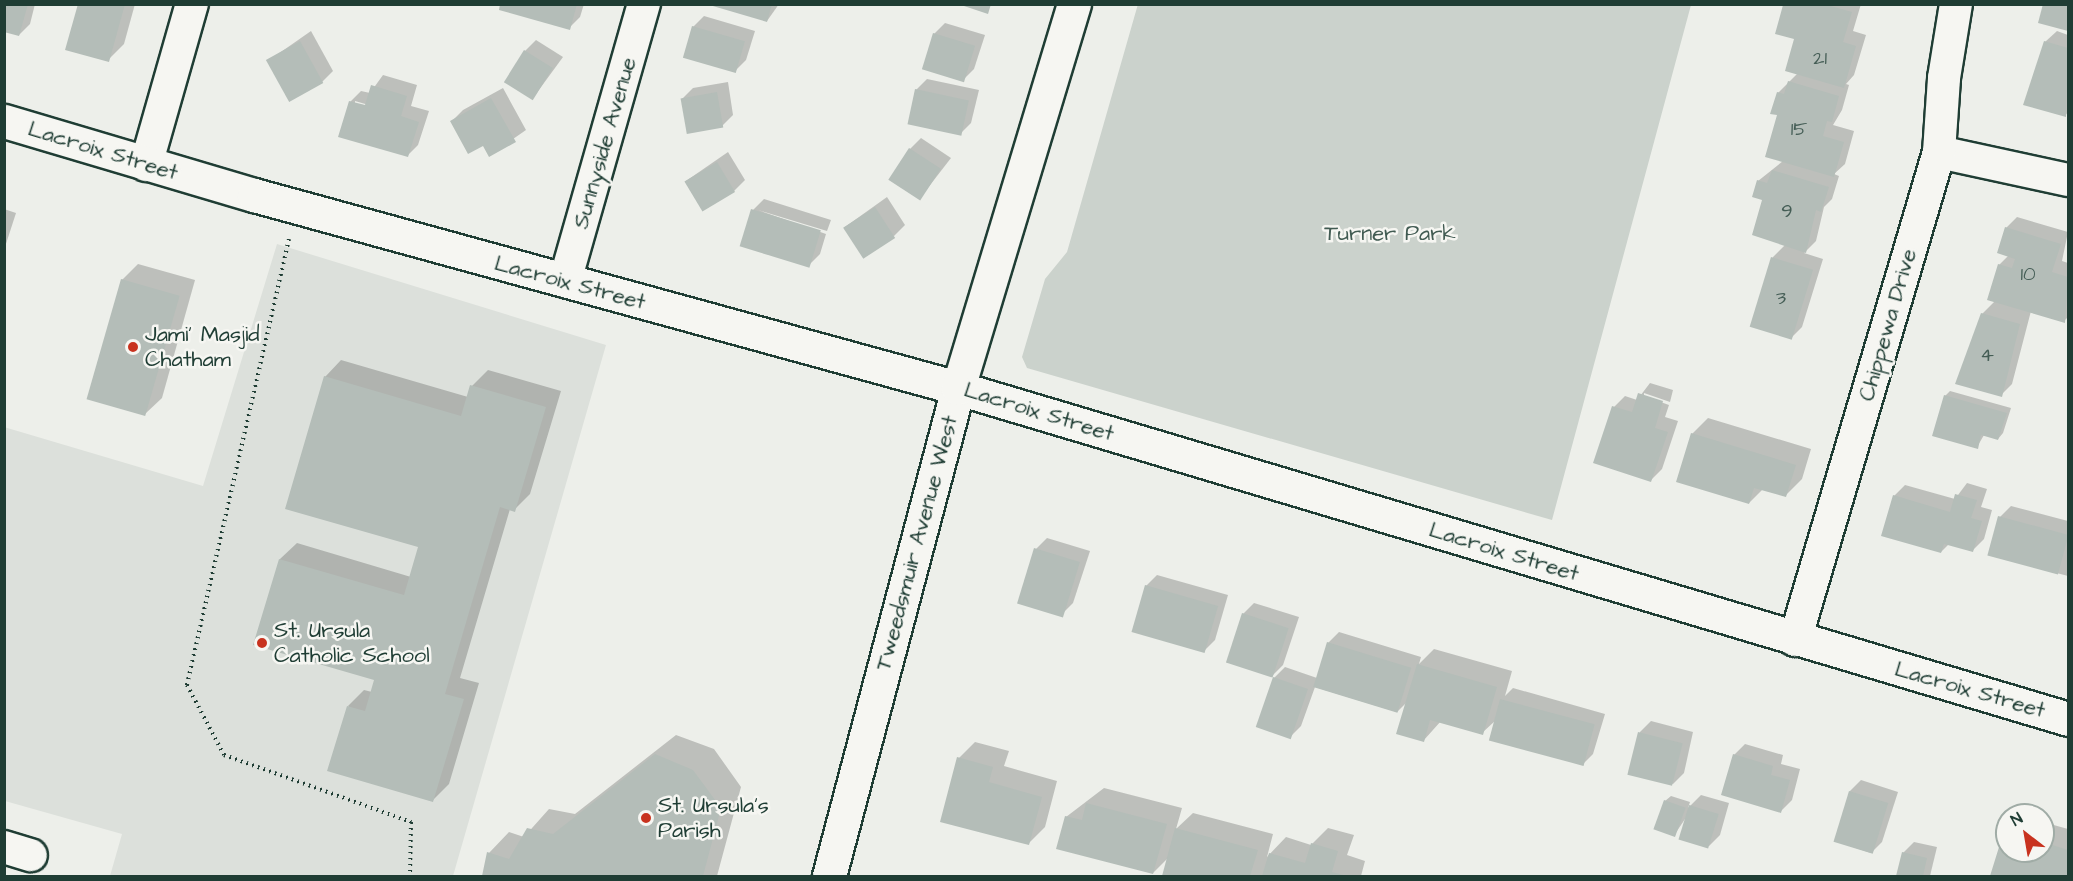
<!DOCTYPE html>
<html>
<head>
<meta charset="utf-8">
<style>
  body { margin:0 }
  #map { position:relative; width:2073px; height:881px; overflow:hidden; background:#edefea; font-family:"Architects Daughter",sans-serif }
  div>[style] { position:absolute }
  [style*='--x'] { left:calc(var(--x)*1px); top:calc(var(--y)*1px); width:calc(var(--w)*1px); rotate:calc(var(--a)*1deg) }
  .built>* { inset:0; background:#dce0db }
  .green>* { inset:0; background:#cbd2cc }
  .shadow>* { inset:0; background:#0003 }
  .building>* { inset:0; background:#b4bdb8; transform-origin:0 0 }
  .path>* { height:4px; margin-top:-2px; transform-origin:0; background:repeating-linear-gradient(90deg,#1f3d34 0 1.5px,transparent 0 6px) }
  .roads { filter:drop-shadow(2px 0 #1f3d34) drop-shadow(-2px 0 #1f3d34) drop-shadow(0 2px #1f3d34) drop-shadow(0 -2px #1f3d34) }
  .minor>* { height:32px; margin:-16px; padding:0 16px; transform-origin:16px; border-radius:16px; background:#f6f6f2 }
  .tertiary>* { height:33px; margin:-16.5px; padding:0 16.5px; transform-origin:16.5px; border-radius:16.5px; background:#f6f6f2 }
  .dots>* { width:16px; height:16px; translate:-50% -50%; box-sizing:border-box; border:3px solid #f6f6f2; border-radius:50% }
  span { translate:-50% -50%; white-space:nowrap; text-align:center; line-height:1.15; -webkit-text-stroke:5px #f6f6f2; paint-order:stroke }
  .number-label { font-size:20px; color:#445d55 }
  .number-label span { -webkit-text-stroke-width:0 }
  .street-label { font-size:22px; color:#1f3d34 }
  .park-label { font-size:22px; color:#415b52 }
  .poi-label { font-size:22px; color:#1f3d34 }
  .left { translate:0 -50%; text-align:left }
  .frame { position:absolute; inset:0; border:6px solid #1f3d34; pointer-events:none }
  .north { position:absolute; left:1995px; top:803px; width:60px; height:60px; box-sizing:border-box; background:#f6f6f2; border:2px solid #a0aca6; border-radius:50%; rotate:329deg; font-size:16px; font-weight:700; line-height:24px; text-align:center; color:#1f3d34 }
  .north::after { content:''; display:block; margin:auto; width:21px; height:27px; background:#c8321e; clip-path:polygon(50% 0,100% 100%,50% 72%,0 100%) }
</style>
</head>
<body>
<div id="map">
  <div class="built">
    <i style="clip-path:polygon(277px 244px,606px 345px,453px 876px,110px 876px,122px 834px,5px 801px,4px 427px,203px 486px)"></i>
  </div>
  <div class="green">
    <i style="clip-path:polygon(1138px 4px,1691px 5px,1552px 520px,1027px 368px,1022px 357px,1045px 279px,1067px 252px)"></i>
  </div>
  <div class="shadow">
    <i style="clip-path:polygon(4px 4px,35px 4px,30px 24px,19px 35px)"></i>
    <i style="clip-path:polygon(79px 4px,135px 4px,124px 44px,108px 60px)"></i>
    <i style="clip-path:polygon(502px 4px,584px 4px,580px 17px,569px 28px)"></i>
    <i style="clip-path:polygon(709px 4px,779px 4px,767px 21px)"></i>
    <i style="clip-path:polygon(1785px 4px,1861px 4px,1853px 31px,1866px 35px,1854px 75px,1846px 84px,1849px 85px,1842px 110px,1833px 125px,1854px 131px,1845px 164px,1834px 174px,1839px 176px,1832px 199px,1824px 207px,1816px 241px,1804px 253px,1823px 259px,1802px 327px,1791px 338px,1751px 326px,1773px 257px,1785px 245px,1758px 181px,1783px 161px,1778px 93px,1798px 73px,1796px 38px,1777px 33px)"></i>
    <i style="clip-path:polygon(704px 16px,755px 31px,746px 60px,735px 71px,693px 27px)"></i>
    <i style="clip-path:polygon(945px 23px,985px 35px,974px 69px,963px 80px,934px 34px)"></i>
    <i style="clip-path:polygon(311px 31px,333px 71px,322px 82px,268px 61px)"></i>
    <i style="clip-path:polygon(2057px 31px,2068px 35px,2068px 112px,2065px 116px,2045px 42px)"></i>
    <i style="clip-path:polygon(536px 40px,563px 57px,533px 98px,525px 51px)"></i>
    <i style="clip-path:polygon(evenodd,383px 75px,417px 85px,411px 106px,429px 111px,418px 145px,407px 156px,350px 102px,361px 91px,370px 93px,383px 75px,355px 101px,372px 106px,355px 104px,355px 101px)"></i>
    <i style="clip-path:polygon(927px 79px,979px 90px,971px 123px,960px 134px,916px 90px)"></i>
    <i style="clip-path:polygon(728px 82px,733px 115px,722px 126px,682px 99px,693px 88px)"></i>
    <i style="clip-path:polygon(503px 88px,526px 130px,490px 155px,484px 144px,452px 121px,463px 110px)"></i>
    <i style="clip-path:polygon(921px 138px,951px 158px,920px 198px,910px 149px)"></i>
    <i style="clip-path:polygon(728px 152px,745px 180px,734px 191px,686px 181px)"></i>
    <i style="clip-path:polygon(887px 197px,905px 225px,894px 236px,845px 227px)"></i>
    <i style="clip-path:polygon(764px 199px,831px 220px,827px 231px,758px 210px,826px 234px,820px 254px,809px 265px,753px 210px)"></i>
    <i style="clip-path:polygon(4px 209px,16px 213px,4px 250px)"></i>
    <i style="clip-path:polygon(2017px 217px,2068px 232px,2062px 261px,2068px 263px,2068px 317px,2064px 321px,2031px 311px,2012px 384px,2001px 395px,1982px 314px,1995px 301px,1999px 265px,2009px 255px,2006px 228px)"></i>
    <i style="clip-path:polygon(138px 264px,195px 280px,162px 398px,145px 414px,122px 280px)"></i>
    <i style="clip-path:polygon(341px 360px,468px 397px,472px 386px,488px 370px,561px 391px,530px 494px,514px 510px,510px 509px,460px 678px,479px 683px,449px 784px,433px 800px,348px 706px,364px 690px,372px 692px,376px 679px,255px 644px,280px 559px,297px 543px,411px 577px,420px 546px,325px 377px)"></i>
    <i style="clip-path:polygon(1650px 383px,1673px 390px,1670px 402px,1644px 393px,1644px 396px,1669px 405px,1665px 417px,1678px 421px,1662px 469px,1651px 480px,1614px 407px,1625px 396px,1637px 400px)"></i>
    <i style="clip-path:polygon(1950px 391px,2011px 408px,2003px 433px,1998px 439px,1984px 435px,1977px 447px,1945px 396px)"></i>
    <i style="clip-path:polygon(1708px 418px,1811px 449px,1802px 479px,1785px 496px,1763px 489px,1749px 503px,1692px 434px)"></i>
    <i style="clip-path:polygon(1967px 483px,1987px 489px,1981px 507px,1992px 510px,1984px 539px,1973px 550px,1949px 544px,1941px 552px,1894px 496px,1905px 485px,1955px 499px)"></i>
    <i style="clip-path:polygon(2011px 506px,2068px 521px,2068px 576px,1989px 555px,2000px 517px)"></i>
    <i style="clip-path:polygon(1047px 538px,1090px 551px,1073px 603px,1062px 614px,1036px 549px)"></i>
    <i style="clip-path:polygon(1157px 575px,1228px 595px,1215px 640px,1204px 651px,1146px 586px)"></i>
    <i style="clip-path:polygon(1254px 603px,1299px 617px,1283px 665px,1272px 676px,1243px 614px)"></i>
    <i style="clip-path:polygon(1339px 632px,1421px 657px,1419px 664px,1434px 649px,1512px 671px,1505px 696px,1513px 688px,1605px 714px,1593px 754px,1582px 765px,1496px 720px,1482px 733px,1441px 721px,1424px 740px,1408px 701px,1397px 712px,1315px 687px,1301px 726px,1290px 737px,1274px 678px,1285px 667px,1317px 678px,1328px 643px)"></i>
    <i style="clip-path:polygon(1651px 721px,1693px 732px,1684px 773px,1673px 784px,1630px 774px,1640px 732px)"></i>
    <i style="clip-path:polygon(676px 735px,714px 749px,741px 787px,717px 876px,484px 876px,489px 853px,509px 832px,524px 837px,549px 809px,575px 814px)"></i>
    <i style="clip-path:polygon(975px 742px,1009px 751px,1004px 766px,1057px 781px,1045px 827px,1028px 844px,959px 758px)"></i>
    <i style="clip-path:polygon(1745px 744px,1783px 755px,1781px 764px,1800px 769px,1792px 800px,1781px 811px,1734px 755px)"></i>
    <i style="clip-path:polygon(1861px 780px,1898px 792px,1882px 842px,1871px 853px,1835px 841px,1850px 791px)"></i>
    <i style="clip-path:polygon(1104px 788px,1182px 808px,1176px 829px,1193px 813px,1273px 834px,1267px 857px,1286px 837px,1311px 845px,1328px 828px,1354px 835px,1347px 855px,1365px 861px,1361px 876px,1163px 876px,1169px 857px,1153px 873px,1066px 817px)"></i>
    <i style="clip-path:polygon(1701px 795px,1729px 803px,1720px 835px,1709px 846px,1687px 816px,1675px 834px,1665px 801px,1671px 796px,1690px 802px,1688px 808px)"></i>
    <i style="clip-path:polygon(2043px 822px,2068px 829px,2068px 876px,1992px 876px,2005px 831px,2007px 851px,2043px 851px)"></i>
    <i style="clip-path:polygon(1914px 842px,1937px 847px,1930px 876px,1897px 876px,1903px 853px)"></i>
  </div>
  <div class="building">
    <i style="clip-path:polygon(4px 4px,28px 4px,19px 36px,4px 32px)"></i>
    <i style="clip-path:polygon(78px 4px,125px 4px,109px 62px,65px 50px)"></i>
    <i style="clip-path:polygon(500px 4px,577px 4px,570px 30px,499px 10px)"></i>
    <i style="clip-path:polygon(706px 4px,772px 4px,767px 22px)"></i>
    <i style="clip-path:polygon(958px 4px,991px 4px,988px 14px)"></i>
    <i style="clip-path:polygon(2043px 4px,2068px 4px,2068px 31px,2038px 23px)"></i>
    <i style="clip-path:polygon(1783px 5px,1827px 5px,1852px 12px,1843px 42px,1856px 46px,1844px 88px,1785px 71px,1794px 39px,1775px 34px)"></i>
    <i style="left:692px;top:26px;width:55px;height:33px;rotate:16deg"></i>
    <i style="left:933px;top:33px;width:44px;height:38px;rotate:17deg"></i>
    <i style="left:300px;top:41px;width:48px;height:39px;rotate:61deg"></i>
    <i style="clip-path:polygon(2044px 41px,2068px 48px,2066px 117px,2023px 105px)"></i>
    <i style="left:524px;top:50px;width:34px;height:38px;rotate:32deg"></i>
    <i style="clip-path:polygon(1788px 81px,1839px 96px,1832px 122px,1827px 121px,1823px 136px,1844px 142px,1834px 177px,1765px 157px,1777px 115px,1770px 114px,1777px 92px,1784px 94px)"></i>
    <i style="clip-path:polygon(371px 85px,407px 96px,401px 116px,419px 122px,408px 157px,338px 137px,349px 101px,365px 105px)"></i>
    <i style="left:915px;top:89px;width:55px;height:36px;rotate:12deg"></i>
    <i style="left:717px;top:92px;width:36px;height:37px;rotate:80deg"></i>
    <i style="clip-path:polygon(491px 98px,516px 142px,489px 157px,483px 146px,468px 154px,450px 121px)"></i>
    <i style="left:909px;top:148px;width:38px;height:38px;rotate:33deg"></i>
    <i style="left:717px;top:162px;width:35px;height:38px;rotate:59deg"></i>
    <i style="clip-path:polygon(1772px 170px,1829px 187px,1821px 212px,1816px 210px,1806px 253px,1752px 235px,1762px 200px,1752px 197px,1757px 180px,1767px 183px)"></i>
    <i style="left:875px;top:207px;width:37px;height:38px;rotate:57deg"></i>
    <i style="left:751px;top:209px;width:73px;height:39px;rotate:17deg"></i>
    <i style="clip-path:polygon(2005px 227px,2061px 244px,2052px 272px,2068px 277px,2065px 323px,1987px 300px,1998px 264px,2012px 268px,2015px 259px,1997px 253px)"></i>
    <i style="left:1771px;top:257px;width:44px;height:73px;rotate:17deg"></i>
    <i style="left:121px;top:279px;width:61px;height:125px;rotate:16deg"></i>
    <i style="clip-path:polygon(1981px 313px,2020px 324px,2002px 397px,1955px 384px)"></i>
    <i style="clip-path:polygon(324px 376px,461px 416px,470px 385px,546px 407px,515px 512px,500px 507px,445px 694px,464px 699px,433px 802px,327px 771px,347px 706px,365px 711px,374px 680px,253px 645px,279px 559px,404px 595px,418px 547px,285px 509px)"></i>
    <i style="clip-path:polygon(1638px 393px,1663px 401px,1655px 428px,1668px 432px,1651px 482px,1593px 463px,1612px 406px,1632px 412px)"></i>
    <i style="clip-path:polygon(1944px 395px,2007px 413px,1998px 440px,1981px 435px,1978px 449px,1932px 436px)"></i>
    <i style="clip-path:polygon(1691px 433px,1796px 465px,1786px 497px,1754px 488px,1749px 504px,1676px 482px)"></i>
    <i style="clip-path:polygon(1955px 494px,1977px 500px,1971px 518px,1982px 521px,1973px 552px,1944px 544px,1941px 553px,1881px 536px,1893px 495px,1950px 512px)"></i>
    <i style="left:1998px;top:516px;width:73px;height:41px;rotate:15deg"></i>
    <i style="left:1034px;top:548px;width:48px;height:58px;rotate:17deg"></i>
    <i style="left:1145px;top:585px;width:76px;height:49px;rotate:16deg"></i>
    <i style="left:1242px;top:613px;width:49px;height:52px;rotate:18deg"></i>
    <i style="left:1327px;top:642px;width:88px;height:47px;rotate:17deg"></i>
    <i style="clip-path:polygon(1417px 664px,1497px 687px,1483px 735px,1430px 720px,1424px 742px,1396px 734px)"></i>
    <i style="left:1273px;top:677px;width:37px;height:53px;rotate:19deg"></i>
    <i style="left:1500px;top:699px;width:98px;height:43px;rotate:15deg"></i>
    <i style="left:1638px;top:732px;width:46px;height:44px;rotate:14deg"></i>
    <i style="clip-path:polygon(655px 754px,693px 770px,721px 808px,703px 876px,482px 876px,487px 852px,509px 859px,527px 828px,553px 834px)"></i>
    <i style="clip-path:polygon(1733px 754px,1773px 766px,1771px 775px,1790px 780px,1781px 813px,1721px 795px)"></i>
    <i style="clip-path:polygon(957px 757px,993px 767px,989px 782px,1042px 797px,1029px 845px,940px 822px)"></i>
    <i style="left:1849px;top:791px;width:41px;height:53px;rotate:17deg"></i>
    <i style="left:1664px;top:800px;width:23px;height:31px;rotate:20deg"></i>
    <i style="clip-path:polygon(1086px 803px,1167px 824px,1153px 874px,1056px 849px,1065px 816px,1082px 820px)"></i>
    <i style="left:1689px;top:805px;width:31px;height:36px;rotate:17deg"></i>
    <i style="clip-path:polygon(1175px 828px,1258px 850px,1250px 876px,1162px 876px)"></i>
    <i style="clip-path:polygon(2004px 831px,2007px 851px,2043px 851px,2043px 842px,2068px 850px,2068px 876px,1990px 876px)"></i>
    <i style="clip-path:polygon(1311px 843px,1338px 851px,1332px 872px,1347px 876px,1262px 876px,1269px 853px,1305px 863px)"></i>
    <i style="clip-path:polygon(1902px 852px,1927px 858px,1923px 876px,1896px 876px)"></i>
  </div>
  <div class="path">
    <i style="--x:289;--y:239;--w:458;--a:102.9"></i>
    <i style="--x:187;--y:685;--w:79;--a:62.1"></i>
    <i style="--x:224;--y:755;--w:199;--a:19.7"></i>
    <i style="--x:411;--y:822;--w:54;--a:91.1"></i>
  </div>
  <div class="roads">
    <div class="minor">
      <i style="--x:1939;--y:152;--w:132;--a:12.2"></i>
      <i style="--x:146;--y:165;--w:167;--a:-74.1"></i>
      <i style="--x:565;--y:281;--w:288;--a:-74.1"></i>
      <i style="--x:1795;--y:640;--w:509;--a:-73.56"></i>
      <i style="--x:1939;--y:152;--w:74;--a:-86.1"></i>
      <i style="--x:1944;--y:78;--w:75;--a:-80.8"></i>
      <i style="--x:4;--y:847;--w:28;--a:17"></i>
    </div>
    <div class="tertiary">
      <i style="--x:4;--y:121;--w:261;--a:16.5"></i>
      <i style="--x:254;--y:195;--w:730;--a:15.33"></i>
      <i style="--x:958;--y:388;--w:1158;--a:16.6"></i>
      <i style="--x:829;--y:876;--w:505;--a:-75.19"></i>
      <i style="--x:958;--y:388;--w:401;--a:-73.2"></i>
    </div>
  </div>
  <div class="dots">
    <i style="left:133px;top:347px;background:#c8321e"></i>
    <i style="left:262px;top:643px;background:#c8321e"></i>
    <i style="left:646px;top:818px;background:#c8321e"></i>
  </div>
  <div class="number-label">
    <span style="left:1820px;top:58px">21</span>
    <span style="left:1799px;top:129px">15</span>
    <span style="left:1787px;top:211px">9</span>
    <span style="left:2028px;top:274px">10</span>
    <span style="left:1781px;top:298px">3</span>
    <span style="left:1987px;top:355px">4</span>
  </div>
  <div class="street-label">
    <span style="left:605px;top:143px;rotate:-74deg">Sunnyside Avenue</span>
    <span style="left:103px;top:151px;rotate:17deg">Lacroix Street</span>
    <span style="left:570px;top:283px;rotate:15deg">Lacroix Street</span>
    <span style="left:1888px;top:325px;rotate:-74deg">Chippewa Drive</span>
    <span style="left:1039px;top:412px;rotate:17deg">Lacroix Street</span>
    <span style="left:917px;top:543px;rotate:-75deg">Tweedsmuir Avenue West</span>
    <span style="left:1504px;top:552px;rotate:17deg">Lacroix Street</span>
    <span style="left:1970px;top:690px;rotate:16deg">Lacroix Street</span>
  </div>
  <div class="park-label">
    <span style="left:1390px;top:234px">Turner Park</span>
  </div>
  <div class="poi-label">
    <span class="left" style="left:145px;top:347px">Jami' Masjid<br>Chatham</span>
    <span class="left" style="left:274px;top:643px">St. Ursula<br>Catholic School</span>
    <span class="left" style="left:658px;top:818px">St. Ursula's<br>Parish</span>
  </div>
  <div class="frame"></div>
  <div class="north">N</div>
</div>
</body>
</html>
